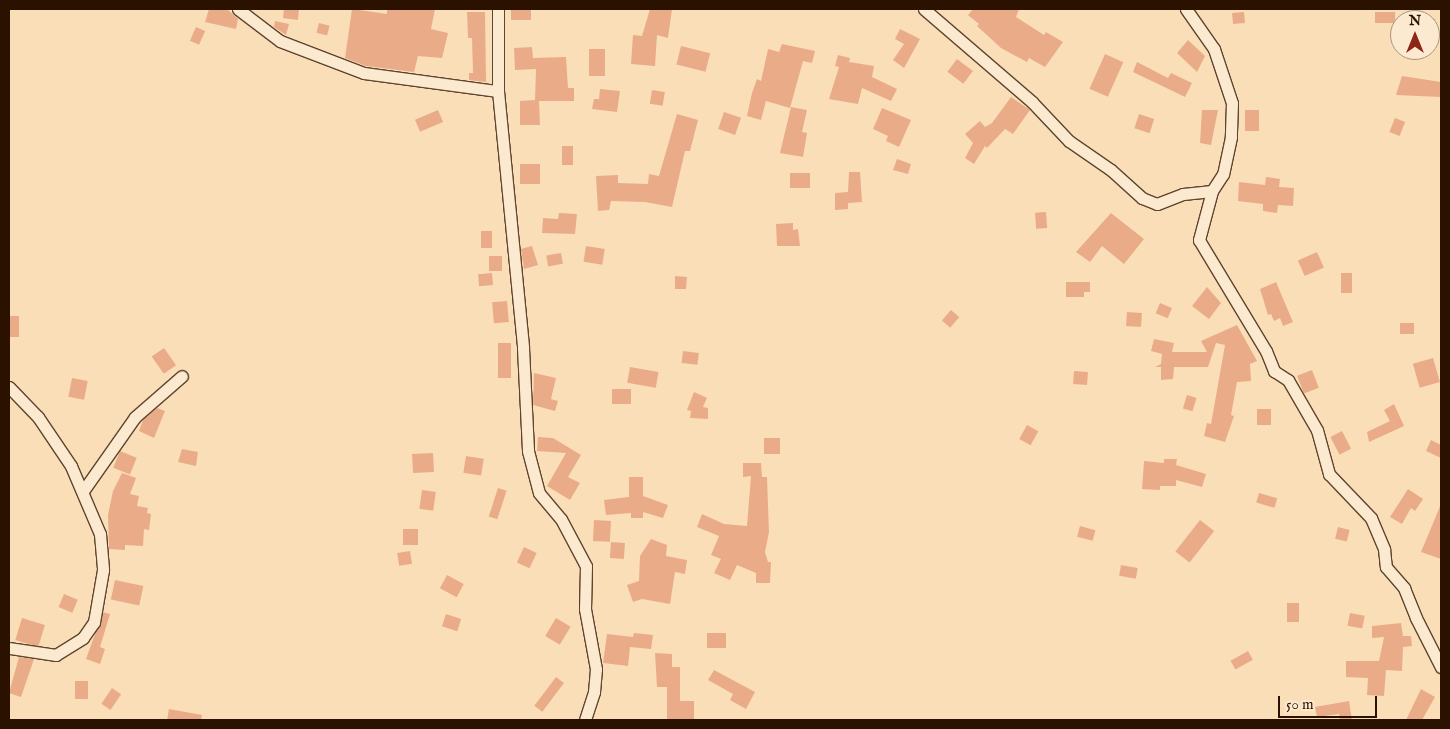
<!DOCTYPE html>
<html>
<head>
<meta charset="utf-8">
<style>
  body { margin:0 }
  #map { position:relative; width:1450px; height:729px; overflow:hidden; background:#fadeb7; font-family:"IM FELL English",serif }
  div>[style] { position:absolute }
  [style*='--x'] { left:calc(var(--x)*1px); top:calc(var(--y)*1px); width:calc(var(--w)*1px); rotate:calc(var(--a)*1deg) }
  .building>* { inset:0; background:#eaac88; transform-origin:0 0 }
  .roads { filter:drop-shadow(1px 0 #5f442e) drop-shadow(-1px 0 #5f442e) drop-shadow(0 1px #5f442e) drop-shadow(0 -1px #5f442e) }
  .street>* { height:11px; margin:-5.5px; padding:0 5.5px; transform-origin:5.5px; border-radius:5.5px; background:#fcead0 }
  span { translate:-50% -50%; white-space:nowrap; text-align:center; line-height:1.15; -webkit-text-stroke:4px #fcead0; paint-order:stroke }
  .frame { position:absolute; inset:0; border:10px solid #2b1100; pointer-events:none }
  .north { position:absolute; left:1390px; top:10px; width:50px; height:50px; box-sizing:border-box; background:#fcead0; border:1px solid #a8937d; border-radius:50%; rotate:0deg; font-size:14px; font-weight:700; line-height:20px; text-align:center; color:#2b1100 }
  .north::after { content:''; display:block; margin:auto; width:18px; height:22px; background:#8f2418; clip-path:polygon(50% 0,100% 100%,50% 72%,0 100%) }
  .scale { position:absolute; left:1278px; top:696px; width:99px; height:22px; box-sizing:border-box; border:2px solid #2b1100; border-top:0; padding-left:6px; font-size:15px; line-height:18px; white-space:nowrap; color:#2b1100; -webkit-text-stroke:4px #fcead0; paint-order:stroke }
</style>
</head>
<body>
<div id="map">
  <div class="building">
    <i style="clip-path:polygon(209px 9px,227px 9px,238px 19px,236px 29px,205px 22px)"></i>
    <i style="clip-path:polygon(284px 9px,299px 9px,298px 20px,283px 18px)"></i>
    <i style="clip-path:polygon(352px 9px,387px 14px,387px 9px,435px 9px,431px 29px,448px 33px,442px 58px,418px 56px,414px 72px,366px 66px,345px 58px)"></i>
    <i style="left:511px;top:9px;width:20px;height:11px"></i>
    <i style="clip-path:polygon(650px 9px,672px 9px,668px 38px,657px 35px,655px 66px,631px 64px,633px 35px,642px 36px)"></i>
    <i style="clip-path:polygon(973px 9px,1019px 9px,1016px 17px,1044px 35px,1046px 32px,1063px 42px,1045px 67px,1029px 58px,1027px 62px,1001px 48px,977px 26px,979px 24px,968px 15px)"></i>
    <i style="clip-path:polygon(1416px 9px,1436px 20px,1408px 20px)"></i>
    <i style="clip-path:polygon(467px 12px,485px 12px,486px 82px,469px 80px,469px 73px,473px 73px,472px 38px,468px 38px)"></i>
    <i style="left:1244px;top:12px;width:11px;height:12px;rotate:85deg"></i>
    <i style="left:1375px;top:12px;width:20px;height:11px"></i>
    <i style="clip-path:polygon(275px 21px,289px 24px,286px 35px,274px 27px)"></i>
    <i style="left:319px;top:23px;width:11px;height:10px;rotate:15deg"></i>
    <i style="left:196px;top:27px;width:10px;height:15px;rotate:24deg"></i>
    <i style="clip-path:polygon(900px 29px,920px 39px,904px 68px,893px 60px,904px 44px,895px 39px)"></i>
    <i style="clip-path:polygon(1188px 40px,1205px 56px,1197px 72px,1177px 53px)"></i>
    <i style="clip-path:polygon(782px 44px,815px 51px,812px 63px,803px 61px,790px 108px,766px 101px,761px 120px,747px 116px,752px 93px,757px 79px,761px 81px,768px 49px,779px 52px)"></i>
    <i style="left:681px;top:46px;width:30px;height:19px;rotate:14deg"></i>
    <i style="clip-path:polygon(532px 47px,533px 58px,566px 57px,568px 88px,574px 88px,574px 101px,539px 101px,540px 125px,520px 125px,520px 101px,535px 100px,536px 69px,515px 70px,514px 48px)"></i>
    <i style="left:605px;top:49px;width:27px;height:16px;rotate:90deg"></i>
    <i style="left:1105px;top:54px;width:20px;height:38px;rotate:24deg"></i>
    <i style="clip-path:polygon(838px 55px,850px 58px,849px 62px,874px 66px,872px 77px,897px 89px,891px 101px,862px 88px,858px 104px,829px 99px,839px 67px,835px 66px)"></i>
    <i style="left:957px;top:59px;width:20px;height:16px;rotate:37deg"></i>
    <i style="clip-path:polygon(1137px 62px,1168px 78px,1171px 73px,1192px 83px,1185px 97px,1133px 72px)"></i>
    <i style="clip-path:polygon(1402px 76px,1441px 82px,1441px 97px,1396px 95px)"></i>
    <i style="clip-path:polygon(600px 89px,620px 91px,617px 112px,592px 109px,594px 99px,599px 99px)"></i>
    <i style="left:652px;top:90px;width:13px;height:14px;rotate:9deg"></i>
    <i style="clip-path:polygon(1011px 97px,1030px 110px,1013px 134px,1005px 129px,987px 148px,985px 146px,974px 164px,965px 158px,973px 143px,965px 134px,980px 121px,985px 127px,992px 123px)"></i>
    <i style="clip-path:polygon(791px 107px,807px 110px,802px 132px,807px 133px,803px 157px,780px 153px)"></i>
    <i style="clip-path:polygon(882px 108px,911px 120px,899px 147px,886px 141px,888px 136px,873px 129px)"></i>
    <i style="left:438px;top:110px;width:13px;height:25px;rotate:67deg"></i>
    <i style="clip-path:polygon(1202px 110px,1218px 110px,1211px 145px,1200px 143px)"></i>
    <i style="left:1245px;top:110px;width:14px;height:21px"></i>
    <i style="left:724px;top:112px;width:18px;height:18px;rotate:19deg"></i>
    <i style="clip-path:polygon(677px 114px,698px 120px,690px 151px,685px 151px,672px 207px,645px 202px,611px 201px,609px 210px,598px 211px,596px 176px,618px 175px,618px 183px,648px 184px,649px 174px,659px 176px)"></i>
    <i style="left:1139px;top:114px;width:16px;height:15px;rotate:18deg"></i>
    <i style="left:1395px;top:118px;width:11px;height:15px;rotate:22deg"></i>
    <i style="left:573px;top:146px;width:19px;height:11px;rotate:90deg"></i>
    <i style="clip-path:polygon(897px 159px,911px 164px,908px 174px,893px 170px)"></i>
    <i style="left:520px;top:164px;width:20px;height:20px"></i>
    <i style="clip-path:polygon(849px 172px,860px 172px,862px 202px,848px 203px,848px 209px,835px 210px,835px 193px,848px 192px)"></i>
    <i style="left:810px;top:173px;width:15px;height:20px;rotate:90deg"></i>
    <i style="clip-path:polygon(1266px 177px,1280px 179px,1279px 187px,1294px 188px,1293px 206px,1278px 205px,1277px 213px,1263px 211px,1263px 204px,1238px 201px,1239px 182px,1265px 185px)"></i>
    <i style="left:1046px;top:212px;width:16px;height:11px;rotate:86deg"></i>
    <i style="clip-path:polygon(559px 213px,577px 214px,575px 234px,542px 233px,543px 218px,558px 219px)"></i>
    <i style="clip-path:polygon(1111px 213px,1144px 239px,1124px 264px,1102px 246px,1090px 262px,1076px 252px)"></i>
    <i style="clip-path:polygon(793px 223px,793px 230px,798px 229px,800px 246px,777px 246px,776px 224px)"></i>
    <i style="left:481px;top:231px;width:11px;height:17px"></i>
    <i style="clip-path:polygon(532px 246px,538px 265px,524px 269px,521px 249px)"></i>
    <i style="left:586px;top:246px;width:19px;height:16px;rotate:9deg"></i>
    <i style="left:1317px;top:252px;width:17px;height:21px;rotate:66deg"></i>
    <i style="left:561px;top:253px;width:11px;height:15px;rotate:80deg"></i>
    <i style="left:502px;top:256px;width:15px;height:13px;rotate:90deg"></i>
    <i style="left:492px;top:273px;width:12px;height:14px;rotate:85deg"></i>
    <i style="left:1341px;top:273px;width:11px;height:20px"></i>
    <i style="clip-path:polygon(675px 276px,687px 277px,686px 289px,675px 289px)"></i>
    <i style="clip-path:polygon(1066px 282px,1090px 282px,1090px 292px,1084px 292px,1084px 297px,1066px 297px)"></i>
    <i style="clip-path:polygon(1276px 282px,1293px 322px,1283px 326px,1280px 318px,1274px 321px,1271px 314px,1268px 315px,1260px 289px)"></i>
    <i style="clip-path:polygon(1207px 287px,1221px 303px,1209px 319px,1192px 306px)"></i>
    <i style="left:507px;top:301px;width:21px;height:15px;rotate:85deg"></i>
    <i style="left:1160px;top:303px;width:13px;height:11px;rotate:23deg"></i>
    <i style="left:951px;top:310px;width:11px;height:14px;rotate:41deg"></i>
    <i style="left:1127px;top:312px;width:15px;height:14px;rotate:4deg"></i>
    <i style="left:9px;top:316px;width:10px;height:21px"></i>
    <i style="left:1414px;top:323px;width:11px;height:14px;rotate:90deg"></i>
    <i style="clip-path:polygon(1237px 325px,1257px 361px,1250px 364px,1251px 381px,1237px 382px,1231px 415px,1234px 416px,1225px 442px,1204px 436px,1207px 423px,1211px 424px,1225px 345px,1216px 343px,1208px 367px,1174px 367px,1173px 379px,1161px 380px,1161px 367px,1155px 367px,1161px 364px,1162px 354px,1151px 351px,1154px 339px,1174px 343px,1172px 352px,1207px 352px,1201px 341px)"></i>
    <i style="left:498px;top:343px;width:13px;height:35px"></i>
    <i style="left:164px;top:348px;width:21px;height:15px;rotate:55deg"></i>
    <i style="left:683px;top:351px;width:16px;height:12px;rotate:7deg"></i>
    <i style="left:1433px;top:358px;width:25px;height:21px;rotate:74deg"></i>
    <i style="left:630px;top:367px;width:29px;height:16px;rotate:10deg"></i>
    <i style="left:1312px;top:370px;width:19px;height:16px;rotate:69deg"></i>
    <i style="left:1074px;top:371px;width:14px;height:13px;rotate:4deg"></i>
    <i style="clip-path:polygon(534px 373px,556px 378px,551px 399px,558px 401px,555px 411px,533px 405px)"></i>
    <i style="left:72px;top:378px;width:16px;height:19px;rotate:11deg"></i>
    <i style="left:612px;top:389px;width:19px;height:15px"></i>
    <i style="clip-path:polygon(694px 392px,707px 398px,703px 407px,708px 408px,708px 419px,690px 418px,691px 411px,687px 410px)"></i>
    <i style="left:1187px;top:395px;width:10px;height:14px;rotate:17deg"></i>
    <i style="clip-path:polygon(1394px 404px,1404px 426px,1369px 442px,1367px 432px,1390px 421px,1384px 410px)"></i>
    <i style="clip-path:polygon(157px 408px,165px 411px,154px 438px,139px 431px,143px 420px)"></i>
    <i style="left:1271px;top:409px;width:16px;height:14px;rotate:90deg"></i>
    <i style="left:1027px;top:425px;width:13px;height:16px;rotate:29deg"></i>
    <i style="left:1342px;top:431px;width:20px;height:13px;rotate:63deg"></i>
    <i style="clip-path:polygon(538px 437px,553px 438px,581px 455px,568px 477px,580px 483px,570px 500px,547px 486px,566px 453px,537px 451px)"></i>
    <i style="left:764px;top:438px;width:16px;height:16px"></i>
    <i style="clip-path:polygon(1431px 440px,1441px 445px,1441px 458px,1426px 451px)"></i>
    <i style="clip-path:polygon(182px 449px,198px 452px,196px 466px,178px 462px)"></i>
    <i style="left:120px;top:451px;width:18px;height:18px;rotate:22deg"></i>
    <i style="left:433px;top:453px;width:19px;height:21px;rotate:87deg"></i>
    <i style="left:466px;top:456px;width:18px;height:17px;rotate:9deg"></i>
    <i style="clip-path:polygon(1164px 459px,1177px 459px,1176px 465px,1206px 474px,1202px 487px,1176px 480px,1176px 486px,1160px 486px,1160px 490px,1142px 489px,1144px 461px,1164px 463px)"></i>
    <i style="clip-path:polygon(743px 463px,761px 463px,762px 477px,767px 477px,769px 532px,765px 552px,768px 562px,771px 562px,770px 583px,756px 583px,756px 573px,737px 565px,730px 580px,714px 573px,721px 559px,711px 555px,719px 536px,697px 527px,702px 514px,724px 524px,747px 526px,751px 476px,743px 477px)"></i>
    <i style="clip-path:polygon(122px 473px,136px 478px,130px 494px,139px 496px,137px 506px,148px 508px,147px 513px,151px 514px,149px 530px,144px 529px,143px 546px,125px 545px,125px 550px,109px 549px,108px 515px,113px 491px)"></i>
    <i style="clip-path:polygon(629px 477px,643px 477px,643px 496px,668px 505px,663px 518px,643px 512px,643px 518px,631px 518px,631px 513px,606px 515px,604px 500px,629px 497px)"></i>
    <i style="left:498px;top:488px;width:9px;height:30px;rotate:18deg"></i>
    <i style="clip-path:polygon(1408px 489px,1423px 499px,1415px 511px,1411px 508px,1402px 524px,1390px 517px)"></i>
    <i style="left:422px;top:490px;width:14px;height:19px;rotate:8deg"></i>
    <i style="left:1259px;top:493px;width:19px;height:10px;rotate:16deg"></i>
    <i style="clip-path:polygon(1441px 504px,1441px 559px,1421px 552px)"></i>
    <i style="left:594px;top:520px;width:17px;height:21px;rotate:3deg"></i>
    <i style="left:1200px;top:520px;width:18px;height:40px;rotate:38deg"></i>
    <i style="left:1080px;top:526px;width:16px;height:11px;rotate:15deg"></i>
    <i style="left:1338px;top:527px;width:12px;height:12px;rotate:14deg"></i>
    <i style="left:403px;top:529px;width:15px;height:16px"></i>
    <i style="clip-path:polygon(651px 539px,667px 545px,666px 556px,687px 560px,685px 574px,675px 572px,670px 604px,642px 599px,633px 602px,627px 585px,639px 581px,640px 556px)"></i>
    <i style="left:611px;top:542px;width:14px;height:16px;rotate:4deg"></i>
    <i style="left:524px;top:547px;width:14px;height:17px;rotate:25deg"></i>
    <i style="left:410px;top:551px;width:13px;height:13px;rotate:81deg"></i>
    <i style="left:1121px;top:565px;width:17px;height:11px;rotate:10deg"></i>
    <i style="left:447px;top:575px;width:19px;height:15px;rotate:28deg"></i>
    <i style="left:115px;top:580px;width:29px;height:20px;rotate:12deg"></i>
    <i style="left:64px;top:594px;width:15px;height:14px;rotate:23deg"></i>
    <i style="left:1287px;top:603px;width:12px;height:19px"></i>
    <i style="clip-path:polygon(103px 612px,110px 614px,100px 647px,105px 649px,100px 664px,86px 659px)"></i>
    <i style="left:1350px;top:613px;width:15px;height:13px;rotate:11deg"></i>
    <i style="left:446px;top:614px;width:16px;height:13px;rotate:18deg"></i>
    <i style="left:22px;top:618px;width:24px;height:23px;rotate:17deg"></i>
    <i style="left:556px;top:618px;width:17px;height:21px;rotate:31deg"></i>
    <i style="clip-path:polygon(1401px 623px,1403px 636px,1411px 636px,1412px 646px,1403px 647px,1402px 671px,1386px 670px,1384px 696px,1367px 695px,1368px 678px,1346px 677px,1346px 661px,1379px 661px,1384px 637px,1372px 638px,1372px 626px)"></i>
    <i style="clip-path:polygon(634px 633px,653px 635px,651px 649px,630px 647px,628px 666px,603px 663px,607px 634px,633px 637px)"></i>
    <i style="left:707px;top:633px;width:19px;height:15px"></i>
    <i style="left:1248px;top:651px;width:10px;height:20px;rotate:61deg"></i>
    <i style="clip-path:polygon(655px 653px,672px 654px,672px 667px,680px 667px,680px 701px,694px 701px,694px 720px,667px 720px,667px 687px,657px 687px)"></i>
    <i style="clip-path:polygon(19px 657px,34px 659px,21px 697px,9px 693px)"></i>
    <i style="clip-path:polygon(714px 670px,755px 692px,746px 709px,730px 700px,733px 694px,708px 680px)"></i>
    <i style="left:556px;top:677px;width:10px;height:36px;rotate:37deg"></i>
    <i style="left:88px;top:681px;width:18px;height:13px;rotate:90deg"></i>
    <i style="left:112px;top:688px;width:11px;height:19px;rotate:34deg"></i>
    <i style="clip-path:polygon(1421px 689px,1435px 697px,1422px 720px,1406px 720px)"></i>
    <i style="clip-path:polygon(1349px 701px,1352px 720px,1340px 720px,1339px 714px,1317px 717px,1315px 707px)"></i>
    <i style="clip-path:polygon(169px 709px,202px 715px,201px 720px,167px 720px)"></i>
  </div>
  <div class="roads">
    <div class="street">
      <i style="--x:238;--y:9;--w:53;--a:37.3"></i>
      <i style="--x:280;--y:41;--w:90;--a:20.9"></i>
      <i style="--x:364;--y:73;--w:135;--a:7.7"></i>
      <i style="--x:498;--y:9;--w:82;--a:90"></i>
      <i style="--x:498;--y:91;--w:258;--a:84.4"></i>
      <i style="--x:523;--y:348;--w:103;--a:87.2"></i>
      <i style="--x:528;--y:451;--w:43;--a:75.3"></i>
      <i style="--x:539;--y:493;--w:34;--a:50"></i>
      <i style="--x:561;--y:519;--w:53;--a:62"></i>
      <i style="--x:586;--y:566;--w:43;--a:91.3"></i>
      <i style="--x:585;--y:609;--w:61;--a:79.6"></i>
      <i style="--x:596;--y:669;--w:23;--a:95"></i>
      <i style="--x:594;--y:692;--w:29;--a:108"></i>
      <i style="--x:924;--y:9;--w:143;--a:40.7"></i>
      <i style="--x:1032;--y:102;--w:54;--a:46.5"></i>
      <i style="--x:1069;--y:141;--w:51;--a:34.6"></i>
      <i style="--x:1111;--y:170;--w:42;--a:42.1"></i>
      <i style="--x:1142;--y:198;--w:16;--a:22"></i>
      <i style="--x:1157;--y:204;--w:28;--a:-21"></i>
      <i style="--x:1183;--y:194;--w:29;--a:-6"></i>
      <i style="--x:1186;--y:9;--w:49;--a:55"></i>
      <i style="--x:1214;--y:49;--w:57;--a:71.6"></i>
      <i style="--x:1232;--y:103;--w:34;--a:92"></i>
      <i style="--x:1231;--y:137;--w:38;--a:102"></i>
      <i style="--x:1223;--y:174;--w:20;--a:123"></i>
      <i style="--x:1212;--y:191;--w:51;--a:104.9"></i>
      <i style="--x:1199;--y:240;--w:130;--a:58.9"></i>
      <i style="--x:1266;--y:351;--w:22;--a:68"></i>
      <i style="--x:1274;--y:371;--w:17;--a:33"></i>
      <i style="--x:1288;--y:380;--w:58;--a:59.9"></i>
      <i style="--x:1317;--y:430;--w:46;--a:74.7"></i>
      <i style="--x:1329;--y:474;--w:61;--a:46.3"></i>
      <i style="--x:1371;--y:518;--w:34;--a:67"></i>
      <i style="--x:1384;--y:549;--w:18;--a:84"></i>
      <i style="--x:1386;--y:567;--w:28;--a:49"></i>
      <i style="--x:1404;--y:588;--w:32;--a:68"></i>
      <i style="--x:1416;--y:618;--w:55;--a:63"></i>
      <i style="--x:9;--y:387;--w:42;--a:46"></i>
      <i style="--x:38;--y:417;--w:59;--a:56"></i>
      <i style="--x:71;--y:466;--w:74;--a:66.9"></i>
      <i style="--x:100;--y:534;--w:36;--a:85"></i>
      <i style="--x:103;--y:570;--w:53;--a:99.8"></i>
      <i style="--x:94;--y:622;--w:19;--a:125"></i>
      <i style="--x:83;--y:638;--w:32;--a:148"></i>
      <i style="--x:56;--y:655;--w:48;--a:-171.5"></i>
      <i style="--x:83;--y:491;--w:90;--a:-54.9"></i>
      <i style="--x:135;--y:417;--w:62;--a:-41.1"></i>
    </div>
  </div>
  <div class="frame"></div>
  <div class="north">N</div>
  <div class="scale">50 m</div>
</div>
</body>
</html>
